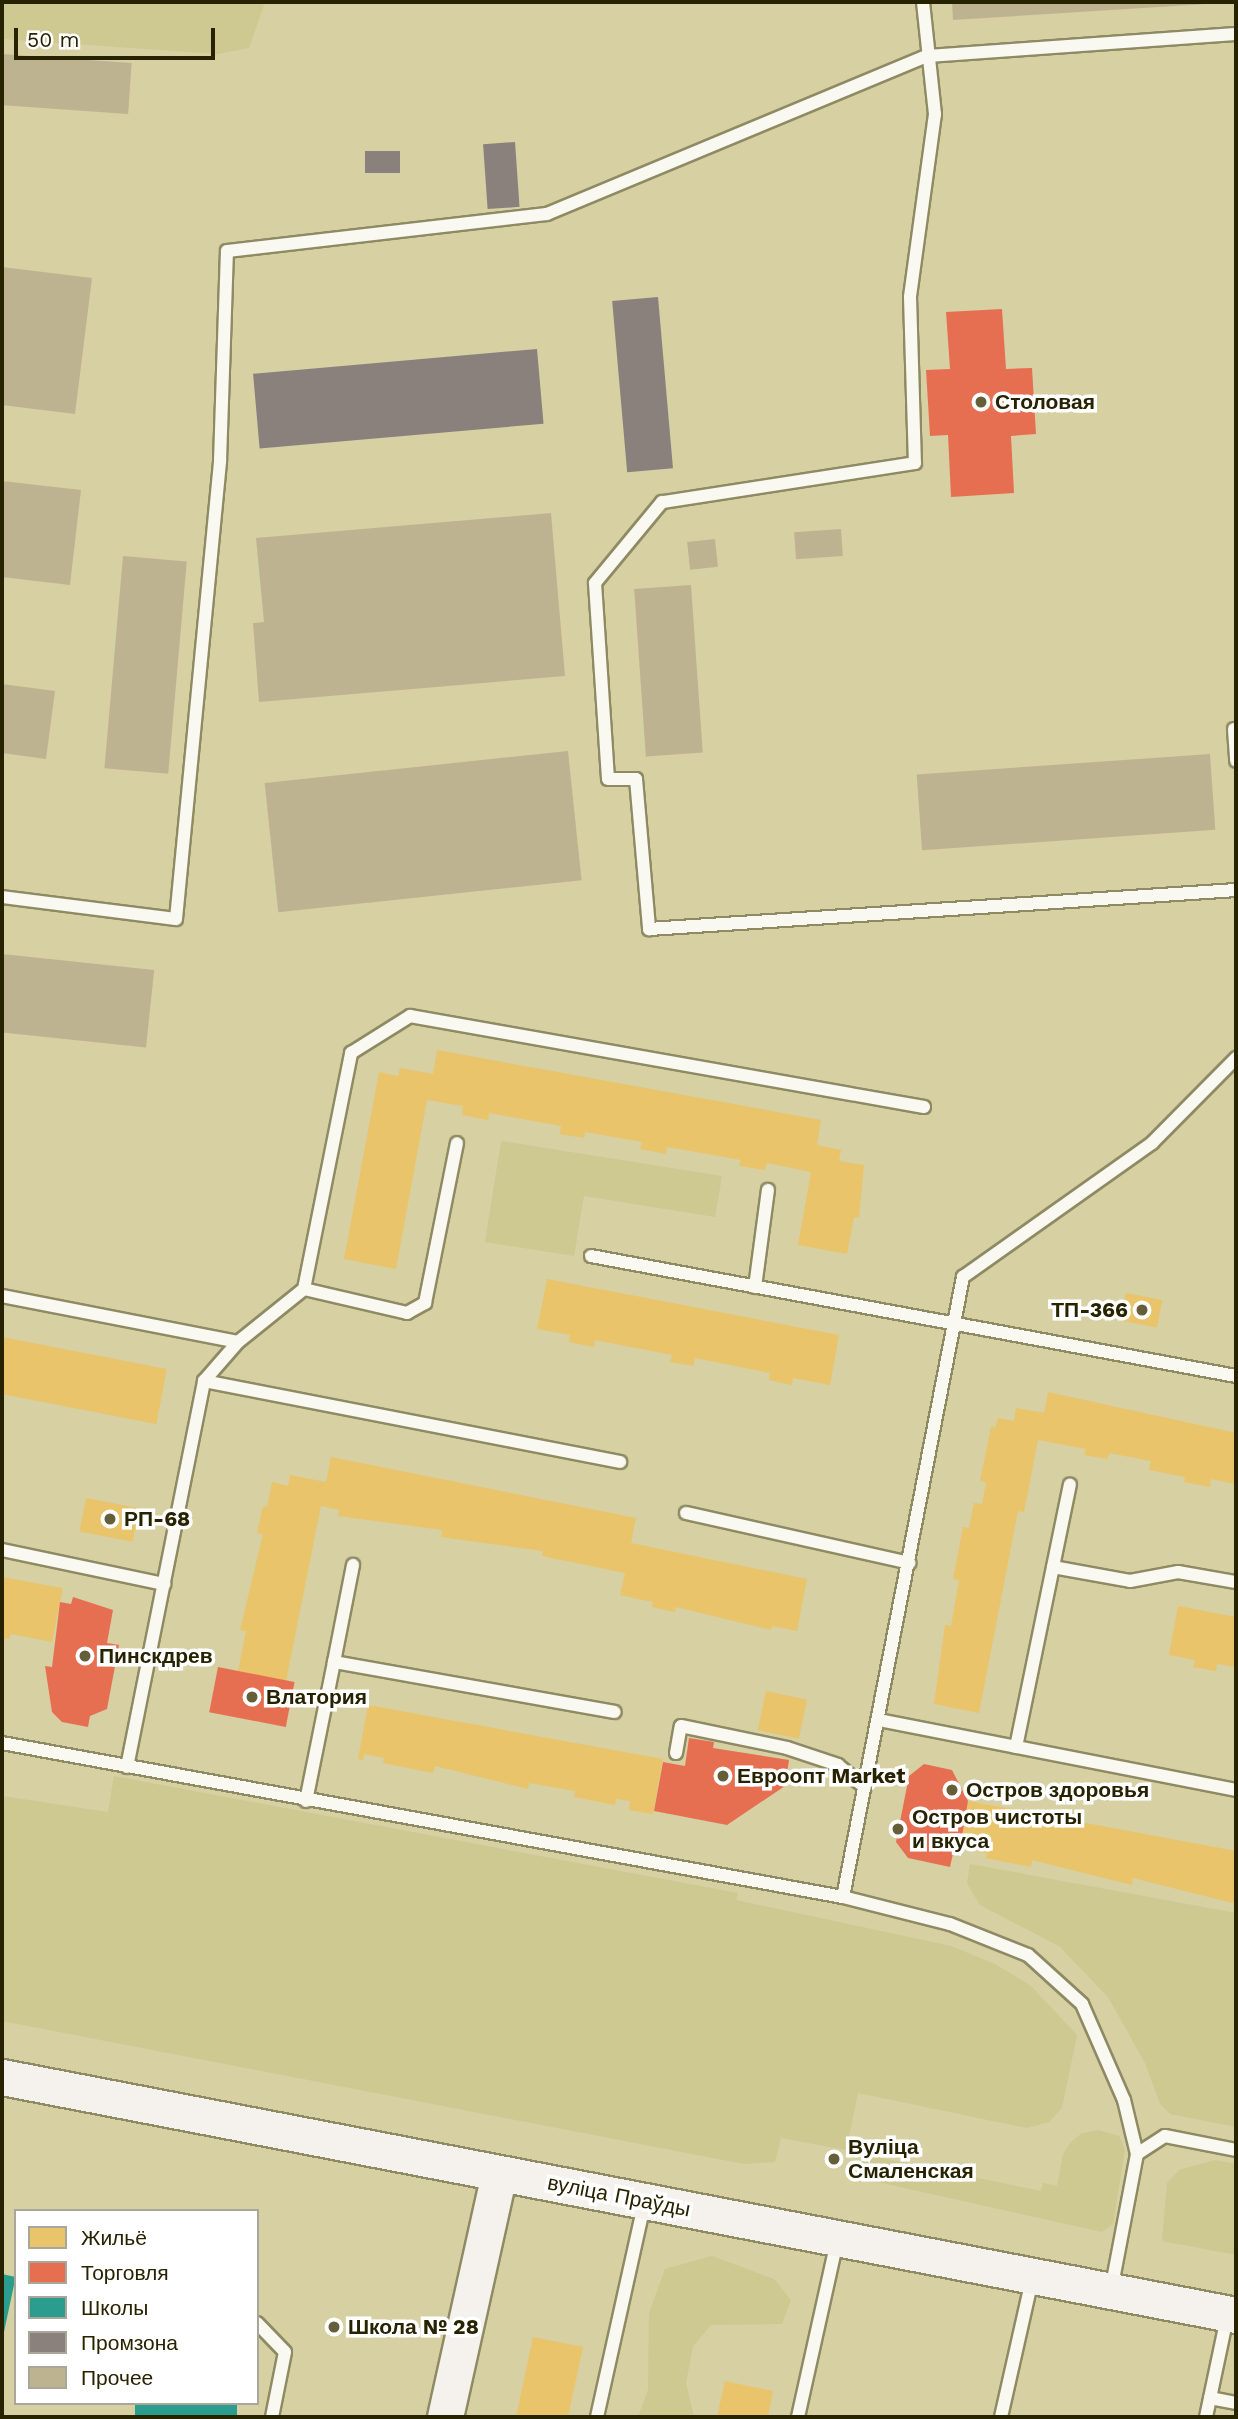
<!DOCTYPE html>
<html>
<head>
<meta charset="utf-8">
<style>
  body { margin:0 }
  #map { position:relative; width:1238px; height:2419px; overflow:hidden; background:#d6d0a3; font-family:"Work Sans",sans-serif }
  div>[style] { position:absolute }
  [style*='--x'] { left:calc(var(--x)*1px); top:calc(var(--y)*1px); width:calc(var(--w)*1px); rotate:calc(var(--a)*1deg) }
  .green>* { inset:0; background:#cec891 }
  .homes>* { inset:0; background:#e9c46a; transform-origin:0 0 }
  .shops>* { inset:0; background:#e76f51; transform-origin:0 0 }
  .schools>* { inset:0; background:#2a9d8f; transform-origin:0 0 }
  .industry>* { inset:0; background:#8a817c; transform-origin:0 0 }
  .building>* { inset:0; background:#beb391; transform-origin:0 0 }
  .roads { filter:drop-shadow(2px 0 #8e8a63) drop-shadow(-2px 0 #8e8a63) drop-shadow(0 2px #8e8a63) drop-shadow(0 -2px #8e8a63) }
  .lane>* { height:12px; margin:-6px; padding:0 6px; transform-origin:6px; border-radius:6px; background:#f9f8f1 }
  .secondary>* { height:35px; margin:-17.5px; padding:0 17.5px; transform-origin:17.5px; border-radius:17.5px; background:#f5f2ed }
  .dots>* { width:19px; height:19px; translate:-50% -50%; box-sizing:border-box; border:4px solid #fff; border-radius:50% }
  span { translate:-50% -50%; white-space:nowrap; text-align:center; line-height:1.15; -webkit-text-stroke:7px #fff; paint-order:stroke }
  .poi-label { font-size:21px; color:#272200; font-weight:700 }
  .left { translate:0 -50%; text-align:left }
  .right { translate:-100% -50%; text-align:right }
  .street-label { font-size:21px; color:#272200 }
  .frame { position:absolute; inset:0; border:4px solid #272200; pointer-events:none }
  .legend { position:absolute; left:14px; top:2209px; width:245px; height:196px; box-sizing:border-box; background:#fff; border:2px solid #a9a799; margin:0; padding:9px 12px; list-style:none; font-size:21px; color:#272200 }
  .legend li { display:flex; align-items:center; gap:14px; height:35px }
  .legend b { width:35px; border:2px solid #a9a799 }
  .scale { position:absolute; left:14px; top:28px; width:201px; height:32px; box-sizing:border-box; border:4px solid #272200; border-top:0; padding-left:9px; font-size:21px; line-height:24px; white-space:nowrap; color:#272200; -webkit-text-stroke:5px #fff; paint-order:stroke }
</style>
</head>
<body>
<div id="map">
  <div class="green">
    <i style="clip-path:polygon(2px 2px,265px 2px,249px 48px,218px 54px,2px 39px)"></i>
    <i style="clip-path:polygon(501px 1141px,722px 1176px,715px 1217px,584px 1196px,574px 1256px,485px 1242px)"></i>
    <i style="clip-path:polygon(114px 1776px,738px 1893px,736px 1900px,951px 1946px,995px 1964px,1031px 1986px,1077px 2035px,1062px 2108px,1049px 2122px,1027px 2128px,858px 2093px,846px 2150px,781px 2138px,775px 2162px,744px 2164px,2px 2021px,2px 1796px,108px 1812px)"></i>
    <i style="clip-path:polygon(970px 1864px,1236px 1913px,1236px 2127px,1170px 2114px,1160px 2104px,1145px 2063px,1108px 1997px,1059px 1946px,980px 1905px,967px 1883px)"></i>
    <i style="clip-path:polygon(1099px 2130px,1119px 2136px,1125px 2149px,1113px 2224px,1102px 2232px,859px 2178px,862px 2154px,1041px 2191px,1043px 2183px,1057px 2186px,1063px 2154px,1071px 2142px,1082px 2133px)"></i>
    <i style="clip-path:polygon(1215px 2160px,1236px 2164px,1236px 2255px,1162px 2241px,1167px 2183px,1179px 2170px)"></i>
    <i style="clip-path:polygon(712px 2256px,774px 2279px,791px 2300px,782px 2324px,711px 2325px,693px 2346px,686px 2383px,694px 2417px,638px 2417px,648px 2390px,649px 2313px,665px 2269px)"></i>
  </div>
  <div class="homes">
    <i style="clip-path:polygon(437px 1050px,821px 1120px,817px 1145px,841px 1150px,839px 1161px,864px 1165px,859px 1218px,854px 1217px,847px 1254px,798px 1245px,811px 1172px,767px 1163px,765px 1170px,739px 1166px,741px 1160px,667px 1147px,666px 1154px,640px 1149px,642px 1142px,585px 1132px,584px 1138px,560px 1134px,561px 1126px,489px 1113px,488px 1120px,462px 1115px,463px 1106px,427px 1100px,396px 1269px,344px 1259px,379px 1072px,398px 1076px,400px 1068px,433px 1074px)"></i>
    <i style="clip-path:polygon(547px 1279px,839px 1335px,830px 1385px,793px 1378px,792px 1385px,769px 1380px,770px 1373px,695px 1358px,693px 1366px,670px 1362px,672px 1355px,595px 1340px,594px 1347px,569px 1342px,570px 1335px,537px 1329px)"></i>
    <i style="left:1126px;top:1293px;width:37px;height:28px;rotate:11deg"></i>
    <i style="left:2px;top:1337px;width:168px;height:56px;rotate:11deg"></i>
    <i style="clip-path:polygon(1048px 1392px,1236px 1433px,1236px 1484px,1211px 1479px,1210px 1487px,1184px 1482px,1185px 1477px,1149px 1470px,1151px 1461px,1109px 1453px,1108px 1459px,1084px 1455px,1086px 1449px,1038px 1440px,1024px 1512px,1018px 1511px,979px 1713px,934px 1704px,945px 1625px,951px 1626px,959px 1580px,953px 1579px,963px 1527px,969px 1528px,974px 1503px,982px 1504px,986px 1482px,980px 1481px,991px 1427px,995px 1428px,998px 1418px,1014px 1421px,1016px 1408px,1044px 1413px)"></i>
    <i style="clip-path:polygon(331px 1457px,636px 1518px,631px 1543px,807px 1579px,797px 1631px,772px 1626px,771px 1630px,676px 1607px,675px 1612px,652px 1607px,653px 1602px,620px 1595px,625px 1573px,542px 1556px,543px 1551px,441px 1537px,442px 1530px,338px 1516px,339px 1510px,321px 1506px,286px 1681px,238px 1671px,246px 1631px,240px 1630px,263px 1534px,257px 1533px,263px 1506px,267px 1507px,272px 1482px,288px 1486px,290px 1475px,326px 1482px)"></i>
    <i style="left:86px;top:1498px;width:54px;height:34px;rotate:11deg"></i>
    <i style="clip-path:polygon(2px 1577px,63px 1588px,52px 1642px,11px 1634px,9px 1639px,2px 1638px)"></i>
    <i style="clip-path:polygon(1178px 1606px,1236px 1617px,1236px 1667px,1217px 1664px,1216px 1671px,1193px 1667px,1195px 1660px,1169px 1655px)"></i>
    <i style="left:766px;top:1691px;width:42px;height:40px;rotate:12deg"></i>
    <i style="clip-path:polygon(368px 1705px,663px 1759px,653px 1814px,629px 1810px,630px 1801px,616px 1799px,615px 1805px,574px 1797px,575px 1791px,529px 1783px,528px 1789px,435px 1766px,433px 1773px,383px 1763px,384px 1758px,364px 1754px,363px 1760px,358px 1759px)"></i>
    <i style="clip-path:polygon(968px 1801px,1236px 1851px,1236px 1896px,1233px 1903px,1133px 1878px,1132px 1885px,1032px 1860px,1031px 1867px,986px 1858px,987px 1853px,960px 1848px)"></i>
    <i style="clip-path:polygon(533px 2337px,583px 2347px,568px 2417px,516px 2417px)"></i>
    <i style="clip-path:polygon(725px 2381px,773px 2391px,768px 2417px,717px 2417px)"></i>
  </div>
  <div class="shops">
    <i style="clip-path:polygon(1002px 309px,1006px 369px,1032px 368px,1036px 434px,1011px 436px,1014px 493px,951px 497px,948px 435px,930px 436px,926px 370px,950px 369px,946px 312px)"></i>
    <i style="clip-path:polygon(73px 1597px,113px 1610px,107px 1643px,119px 1645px,107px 1709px,90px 1716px,88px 1727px,62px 1722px,52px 1712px,45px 1666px,52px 1667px,60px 1602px,71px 1604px)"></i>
    <i style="left:218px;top:1667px;width:78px;height:46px;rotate:11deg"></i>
    <i style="clip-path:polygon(689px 1738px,714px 1742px,713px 1748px,789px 1760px,785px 1786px,727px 1825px,654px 1811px,663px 1762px,685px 1766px)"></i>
    <i style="clip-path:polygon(924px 1764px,952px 1770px,968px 1801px,960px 1848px,954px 1849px,950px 1867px,908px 1858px,896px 1842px,909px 1776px)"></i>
  </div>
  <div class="schools">
    <i style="left:2px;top:2274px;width:14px;height:72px;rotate:12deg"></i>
    <i style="left:135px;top:2403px;width:102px;height:14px"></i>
  </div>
  <div class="industry">
    <i style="left:515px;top:142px;width:65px;height:32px;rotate:86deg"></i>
    <i style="left:400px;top:151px;width:22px;height:35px;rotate:90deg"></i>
    <i style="left:658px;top:297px;width:172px;height:46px;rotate:85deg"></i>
    <i style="left:537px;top:349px;width:75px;height:285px;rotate:85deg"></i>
  </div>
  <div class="building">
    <i style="clip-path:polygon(952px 2px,1206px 2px,1206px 4px,953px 20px)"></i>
    <i style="left:2px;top:54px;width:130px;height:51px;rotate:4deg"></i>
    <i style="clip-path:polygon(2px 267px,92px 278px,75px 414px,2px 405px)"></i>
    <i style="clip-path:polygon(2px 481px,81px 490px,70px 585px,2px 577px)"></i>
    <i style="clip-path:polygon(551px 513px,565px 676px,259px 702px,253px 623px,264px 622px,256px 538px)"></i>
    <i style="left:841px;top:529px;width:27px;height:47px;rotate:86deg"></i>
    <i style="left:715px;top:539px;width:28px;height:28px;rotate:84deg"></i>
    <i style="left:123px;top:556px;width:64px;height:213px;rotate:5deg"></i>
    <i style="left:691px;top:585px;width:168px;height:57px;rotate:86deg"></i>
    <i style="clip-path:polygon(2px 684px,55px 691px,46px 759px,2px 753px)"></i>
    <i style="left:568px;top:751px;width:130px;height:305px;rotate:84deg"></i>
    <i style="left:1210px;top:754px;width:76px;height:294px;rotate:86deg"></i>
    <i style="left:2px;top:954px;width:153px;height:78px;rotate:6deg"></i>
  </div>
  <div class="roads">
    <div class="lane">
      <i style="--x:923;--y:2;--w:113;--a:83.9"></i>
      <i style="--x:935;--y:114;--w:185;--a:97.8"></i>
      <i style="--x:910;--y:297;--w:166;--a:88.3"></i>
      <i style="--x:915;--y:463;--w:256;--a:171.2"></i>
      <i style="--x:662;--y:502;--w:105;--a:129.6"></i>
      <i style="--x:595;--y:583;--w:196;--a:86.2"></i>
      <i style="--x:608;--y:779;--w:28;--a:0"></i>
      <i style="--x:636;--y:779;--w:151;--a:85"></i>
      <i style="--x:649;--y:929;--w:588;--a:-3.8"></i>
      <i style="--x:1234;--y:729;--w:32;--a:86"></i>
      <i style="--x:2;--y:897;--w:175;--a:7.2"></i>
      <i style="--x:176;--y:919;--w:460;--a:-84.5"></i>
      <i style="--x:220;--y:461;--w:210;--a:-88.1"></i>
      <i style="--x:227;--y:251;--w:322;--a:-6.6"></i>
      <i style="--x:547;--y:214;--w:412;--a:-22.6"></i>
      <i style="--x:927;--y:56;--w:310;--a:-4.1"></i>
      <i style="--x:591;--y:1256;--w:656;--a:10.54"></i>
      <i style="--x:755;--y:1287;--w:98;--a:-82.4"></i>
      <i style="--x:304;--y:1289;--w:106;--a:13.1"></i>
      <i style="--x:407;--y:1313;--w:21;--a:-29"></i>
      <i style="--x:425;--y:1303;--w:163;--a:-78.7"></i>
      <i style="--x:2;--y:1296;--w:240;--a:11"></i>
      <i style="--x:204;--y:1381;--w:424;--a:11"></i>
      <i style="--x:686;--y:1513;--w:229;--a:12.6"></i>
      <i style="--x:2;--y:1550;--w:166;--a:11.9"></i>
      <i style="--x:1053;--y:1567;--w:78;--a:10.3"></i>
      <i style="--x:1130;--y:1581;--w:49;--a:-10.6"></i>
      <i style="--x:1178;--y:1572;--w:59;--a:9.8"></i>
      <i style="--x:334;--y:1662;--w:99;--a:-78.9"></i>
      <i style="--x:879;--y:1720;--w:364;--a:11.1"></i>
      <i style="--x:2;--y:1743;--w:855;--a:10.38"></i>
      <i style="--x:843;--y:1897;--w:110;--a:14.2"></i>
      <i style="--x:950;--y:1924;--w:84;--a:21.7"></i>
      <i style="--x:1028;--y:1955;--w:73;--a:42.2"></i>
      <i style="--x:1082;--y:2004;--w:105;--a:66.4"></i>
      <i style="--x:1124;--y:2100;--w:56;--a:76.5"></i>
      <i style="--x:1137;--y:2154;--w:138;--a:100.8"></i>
      <i style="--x:1016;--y:1747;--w:268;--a:-78.4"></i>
      <i style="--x:676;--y:1753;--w:27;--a:-80"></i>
      <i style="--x:681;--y:1726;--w:108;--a:11.7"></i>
      <i style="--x:787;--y:1748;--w:54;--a:18.4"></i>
      <i style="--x:838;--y:1765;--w:35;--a:40"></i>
      <i style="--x:127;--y:1767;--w:394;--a:-78.7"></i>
      <i style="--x:204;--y:1381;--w:52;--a:-48.9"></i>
      <i style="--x:238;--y:1342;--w:85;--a:-38.8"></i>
      <i style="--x:304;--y:1289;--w:241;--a:-78.7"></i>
      <i style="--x:351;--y:1053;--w:70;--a:-32.1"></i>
      <i style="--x:410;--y:1016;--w:522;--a:10.04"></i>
      <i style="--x:306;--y:1801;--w:142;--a:-78.6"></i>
      <i style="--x:334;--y:1662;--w:285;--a:10.1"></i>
      <i style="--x:843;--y:1897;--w:632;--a:-79.05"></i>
      <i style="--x:963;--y:1277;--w:232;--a:-35.3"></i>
      <i style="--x:1152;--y:1143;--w:120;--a:-45.3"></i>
      <i style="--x:1137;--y:2154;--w:33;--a:-33"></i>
      <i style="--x:1165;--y:2136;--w:72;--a:11.2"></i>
      <i style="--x:257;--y:2323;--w:40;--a:46"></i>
      <i style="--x:285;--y:2352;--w:66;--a:101.3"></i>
      <i style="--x:1210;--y:2398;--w:26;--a:11"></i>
      <i style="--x:597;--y:2417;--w:221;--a:-77.5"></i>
      <i style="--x:798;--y:2417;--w:180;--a:-77.5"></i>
      <i style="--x:1001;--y:2417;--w:141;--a:-77.3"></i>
      <i style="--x:1206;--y:2417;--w:102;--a:-78.1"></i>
    </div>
    <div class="secondary">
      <i style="--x:2;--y:2077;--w:1257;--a:10.92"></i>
      <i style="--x:445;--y:2417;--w:249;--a:-77.5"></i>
    </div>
  </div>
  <div class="dots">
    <i style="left:981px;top:402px;background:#645f39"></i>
    <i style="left:1142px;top:1310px;background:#645f39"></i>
    <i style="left:110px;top:1519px;background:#645f39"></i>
    <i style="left:85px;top:1656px;background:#645f39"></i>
    <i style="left:252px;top:1697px;background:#645f39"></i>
    <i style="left:723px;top:1776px;background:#645f39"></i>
    <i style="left:952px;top:1790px;background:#645f39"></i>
    <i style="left:898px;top:1829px;background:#645f39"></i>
    <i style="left:834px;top:2159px;background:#645f39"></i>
    <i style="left:334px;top:2327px;background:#645f39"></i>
  </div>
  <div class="poi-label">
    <span class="left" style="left:995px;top:402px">Столовая</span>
    <span class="right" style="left:1128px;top:1310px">ТП-366</span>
    <span class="left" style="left:124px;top:1519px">РП-68</span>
    <span class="left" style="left:99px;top:1656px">Пинскдрев</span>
    <span class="left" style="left:266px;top:1697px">Влатория</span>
    <span class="left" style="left:737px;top:1776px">Евроопт Market</span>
    <span class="left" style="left:966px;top:1790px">Остров здоровья</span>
    <span class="left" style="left:912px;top:1829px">Остров чистоты<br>и вкуса</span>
    <span class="left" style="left:848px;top:2159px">Вуліца<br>Смаленская</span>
    <span class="left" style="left:348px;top:2327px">Школа № 28</span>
  </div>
  <div class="street-label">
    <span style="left:619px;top:2196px;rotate:11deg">вуліца Праўды</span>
  </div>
  <div class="frame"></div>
  <ul class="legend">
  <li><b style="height:19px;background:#e9c46a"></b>Жильё</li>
  <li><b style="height:19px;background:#e76f51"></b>Торговля</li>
  <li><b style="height:19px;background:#2a9d8f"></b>Школы</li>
  <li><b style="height:19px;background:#8a817c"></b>Промзона</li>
  <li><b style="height:19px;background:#beb391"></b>Прочее</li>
  </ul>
  <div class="scale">50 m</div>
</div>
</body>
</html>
